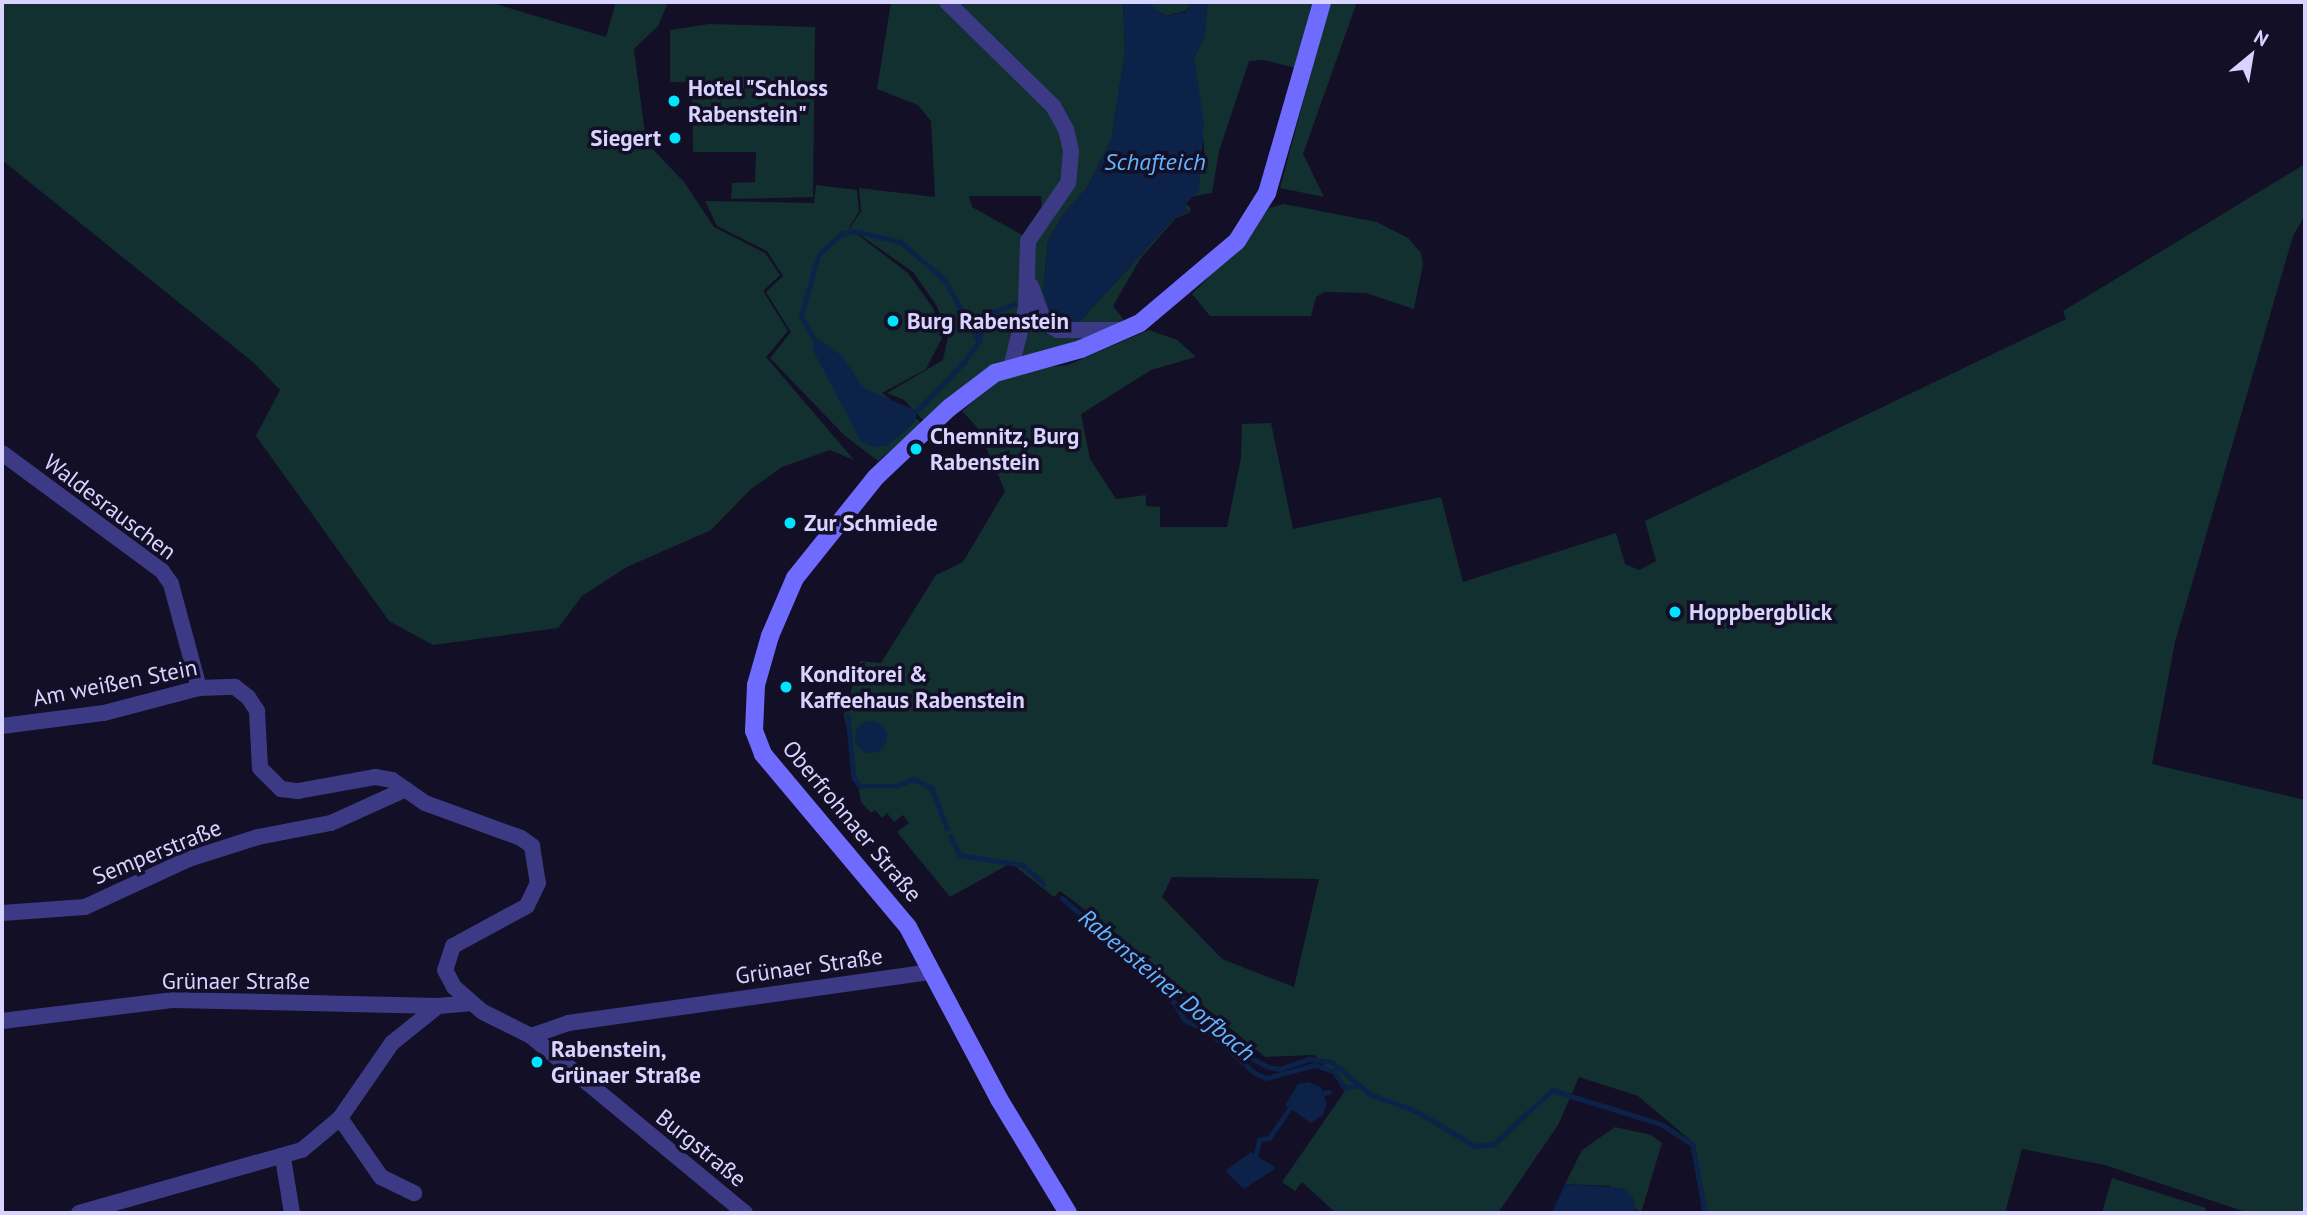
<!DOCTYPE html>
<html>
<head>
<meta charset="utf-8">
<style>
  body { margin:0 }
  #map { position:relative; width:2307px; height:1215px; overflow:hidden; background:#130f26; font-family:"PT Sans",sans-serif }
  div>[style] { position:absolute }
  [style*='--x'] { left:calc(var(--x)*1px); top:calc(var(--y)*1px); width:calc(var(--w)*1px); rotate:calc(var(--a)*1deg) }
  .green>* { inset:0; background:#12302f }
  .water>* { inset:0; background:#0c2248 }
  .round { border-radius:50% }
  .stream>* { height:4.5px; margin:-2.25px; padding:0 2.25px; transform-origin:2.25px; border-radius:2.25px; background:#0c2248 }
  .minor>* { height:16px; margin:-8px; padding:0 8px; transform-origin:8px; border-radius:8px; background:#3d3a85 }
  .secondary>* { height:18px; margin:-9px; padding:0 9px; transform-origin:9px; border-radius:9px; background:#6f6bff }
  .dots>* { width:19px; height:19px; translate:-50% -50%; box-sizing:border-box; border:4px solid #130f26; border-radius:50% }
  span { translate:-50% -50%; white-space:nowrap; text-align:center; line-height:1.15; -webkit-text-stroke:7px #130f26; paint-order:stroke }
  .poi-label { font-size:23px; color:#d9d4ff; font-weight:700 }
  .left { translate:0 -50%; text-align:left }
  .right { translate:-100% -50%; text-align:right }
  .street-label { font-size:23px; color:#d9d4ff }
  .water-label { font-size:24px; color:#62b6ff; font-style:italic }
  .frame { position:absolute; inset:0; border:4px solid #d9d4ff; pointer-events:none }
  .north { position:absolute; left:2216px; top:21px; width:70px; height:70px; -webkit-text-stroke:5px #130f26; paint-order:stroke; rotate:30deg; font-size:19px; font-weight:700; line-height:28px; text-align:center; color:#d9d4ff }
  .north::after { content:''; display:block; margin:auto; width:24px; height:32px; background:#d9d4ff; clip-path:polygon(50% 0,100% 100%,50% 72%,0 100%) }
</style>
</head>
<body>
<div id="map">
  <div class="green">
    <i style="clip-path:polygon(2px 2px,489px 2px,606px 37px,616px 2px,662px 2px,667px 5px,658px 26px,634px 49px,646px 142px,684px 182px,714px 227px,765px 253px,780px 275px,763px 291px,788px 331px,766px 357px,854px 460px,830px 450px,782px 467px,751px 489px,711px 530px,627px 567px,582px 596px,558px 628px,433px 645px,389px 621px,256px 436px,280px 390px,254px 363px,2px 160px)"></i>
    <i style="clip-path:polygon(evenodd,891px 2px,1123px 2px,1125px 53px,1111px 140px,1087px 188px,1064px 213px,1048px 241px,1043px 291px,1058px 320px,1081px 320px,1175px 217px,1188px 212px,1185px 205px,1205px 156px,1194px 57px,1204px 38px,1208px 2px,1357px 2px,1303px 154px,1324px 197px,1280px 188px,1311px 72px,1264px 60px,1249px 61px,1219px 151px,1212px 193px,1189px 197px,1186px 204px,1191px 208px,1189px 213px,1176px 218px,1140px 259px,1113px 306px,1124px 320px,1080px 341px,1039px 352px,924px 421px,904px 400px,887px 393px,943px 360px,948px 336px,937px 306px,913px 272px,850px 228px,861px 211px,859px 188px,935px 197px,931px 121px,918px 105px,877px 89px,891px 2px,969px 196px,1041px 196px,1042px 213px,1026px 237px,972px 207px,969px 196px)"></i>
    <i style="clip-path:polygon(1146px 2px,1194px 2px,1185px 11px,1165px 16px)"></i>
    <i style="clip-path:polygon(709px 24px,815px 27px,813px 197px,731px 199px,732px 183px,755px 182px,756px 152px,693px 152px,692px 82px,670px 82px,670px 30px)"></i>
    <i style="clip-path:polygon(evenodd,2305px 164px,2305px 215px,2293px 236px,2175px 642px,2152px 764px,2305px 800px,2305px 1213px,2249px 1213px,2105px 1165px,2022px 1149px,2005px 1213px,1707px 1213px,1695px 1144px,1638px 1096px,1579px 1077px,1558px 1125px,1498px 1213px,1336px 1213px,1302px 1182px,1295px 1191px,1282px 1182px,1347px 1088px,1314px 1055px,1265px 1057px,1116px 933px,1060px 891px,1054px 897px,1011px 863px,950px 897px,897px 832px,909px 823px,903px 815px,894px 822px,887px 813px,882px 818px,875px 810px,871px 813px,861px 802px,844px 715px,860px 661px,881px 663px,936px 575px,963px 562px,1005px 491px,977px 427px,962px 411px,1002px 378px,1027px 369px,1068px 365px,1149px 330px,1177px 340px,1196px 357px,1151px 370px,1081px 414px,1090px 459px,1116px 499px,1146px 495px,1146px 506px,1160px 507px,1160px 527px,1227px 527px,1241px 458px,1242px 424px,1271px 423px,1293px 529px,1441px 497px,1463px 582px,1616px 533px,1625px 564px,1639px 570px,1656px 561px,1645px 521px,2066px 319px,2063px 311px,2305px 164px,1172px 877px,1319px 879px,1294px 987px,1222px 959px,1162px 897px,1172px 877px)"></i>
    <i style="clip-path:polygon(816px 185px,857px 190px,859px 211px,849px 228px,908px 273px,933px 308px,942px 338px,926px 369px,882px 393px,922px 423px,878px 461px,844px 435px,770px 358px,791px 332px,766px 292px,783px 276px,767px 251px,717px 226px,705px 201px,814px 203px)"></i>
    <i style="clip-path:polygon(1284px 204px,1377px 222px,1408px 238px,1421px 253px,1423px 264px,1414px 309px,1366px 293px,1325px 292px,1316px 297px,1311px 316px,1210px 316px,1192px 294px,1241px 245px,1269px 208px)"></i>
    <i style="clip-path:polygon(1615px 1127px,1651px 1135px,1662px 1143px,1641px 1213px,1609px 1186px,1565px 1184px,1582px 1150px)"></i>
    <i style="clip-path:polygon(2112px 1178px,2206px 1208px,2205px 1213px,2102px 1213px)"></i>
  </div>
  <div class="water">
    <i style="clip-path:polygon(1123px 2px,1146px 2px,1166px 16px,1185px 12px,1194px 2px,1208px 2px,1204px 38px,1194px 57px,1204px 122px,1199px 190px,1185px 205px,1188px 212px,1175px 217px,1081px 320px,1070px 325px,1049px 310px,1043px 291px,1048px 241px,1064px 213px,1087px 188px,1111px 140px,1125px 53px)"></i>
    <i style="clip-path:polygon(821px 340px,842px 356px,864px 388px,917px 411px,915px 422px,887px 446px,873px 447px,861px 442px,812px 348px)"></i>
    <i class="round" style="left:855px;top:721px;width:32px;height:32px"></i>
    <i style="clip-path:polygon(1308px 1082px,1321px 1087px,1327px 1104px,1323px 1115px,1311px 1123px,1285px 1105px,1298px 1084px)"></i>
    <i style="clip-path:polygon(1251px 1152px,1276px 1168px,1244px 1189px,1225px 1171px)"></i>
    <i style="clip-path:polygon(1565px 1184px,1623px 1188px,1633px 1197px,1636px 1213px,1552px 1213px)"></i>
  </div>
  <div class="stream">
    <i style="--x:821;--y:252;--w:27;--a:-42"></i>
    <i style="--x:841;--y:234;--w:13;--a:-13"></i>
    <i style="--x:854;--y:231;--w:48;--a:13.2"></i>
    <i style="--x:901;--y:242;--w:58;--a:40.8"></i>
    <i style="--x:945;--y:280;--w:70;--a:60.9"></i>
    <i style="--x:817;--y:344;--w:32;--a:-120"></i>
    <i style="--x:801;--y:316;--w:62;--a:-74.2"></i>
    <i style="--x:917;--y:411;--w:69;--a:-46.2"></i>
    <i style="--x:965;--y:361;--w:24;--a:-55"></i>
    <i style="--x:979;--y:341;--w:27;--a:-77"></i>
    <i style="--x:985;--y:315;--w:32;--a:-20"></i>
    <i style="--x:848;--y:715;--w:63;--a:84.6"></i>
    <i style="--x:854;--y:778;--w:10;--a:53"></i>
    <i style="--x:860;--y:786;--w:35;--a:0"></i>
    <i style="--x:895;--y:786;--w:20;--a:-20"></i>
    <i style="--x:914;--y:779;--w:20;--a:27"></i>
    <i style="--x:932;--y:788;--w:43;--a:69.4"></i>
    <i style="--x:951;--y:836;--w:21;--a:65"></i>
    <i style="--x:960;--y:855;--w:64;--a:9"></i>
    <i style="--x:1023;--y:865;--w:28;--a:42"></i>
    <i style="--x:1062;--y:898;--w:65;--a:41.3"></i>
    <i style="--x:1111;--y:941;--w:22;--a:22"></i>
    <i style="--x:1131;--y:949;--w:162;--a:42.2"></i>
    <i style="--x:1251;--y:1058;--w:20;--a:27"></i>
    <i style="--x:1269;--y:1067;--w:11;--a:10"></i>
    <i style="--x:1280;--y:1069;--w:31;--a:-19"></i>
    <i style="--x:1309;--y:1059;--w:23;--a:7"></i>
    <i style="--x:1332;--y:1062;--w:50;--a:40.1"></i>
    <i style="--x:1370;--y:1094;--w:49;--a:20.3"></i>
    <i style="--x:1416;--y:1111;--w:69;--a:30.7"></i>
    <i style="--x:1475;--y:1146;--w:19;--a:-6"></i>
    <i style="--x:1494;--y:1144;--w:79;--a:-43"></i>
    <i style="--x:1552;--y:1090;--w:114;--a:17.3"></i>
    <i style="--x:1661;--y:1124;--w:38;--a:33"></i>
    <i style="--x:1693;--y:1145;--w:69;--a:80"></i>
    <i style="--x:1111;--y:941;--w:88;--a:44.1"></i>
    <i style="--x:1174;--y:1002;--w:21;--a:59"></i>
    <i style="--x:1185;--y:1020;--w:25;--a:26"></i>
    <i style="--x:1208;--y:1031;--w:63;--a:41.8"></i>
    <i style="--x:1255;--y:1073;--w:12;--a:24"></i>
    <i style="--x:1266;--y:1078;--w:51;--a:-14.9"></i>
    <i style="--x:1315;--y:1065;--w:20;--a:18"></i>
    <i style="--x:1334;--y:1071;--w:20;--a:57"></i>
    <i style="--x:1345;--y:1088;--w:13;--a:-13"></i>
    <i style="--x:1324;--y:1093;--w:5;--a:-11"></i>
    <i style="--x:1256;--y:1154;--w:14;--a:-78"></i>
    <i style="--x:1259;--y:1140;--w:10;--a:-11"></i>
    <i style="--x:1269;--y:1138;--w:35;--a:-55"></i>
  </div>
  <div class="minor">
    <i style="--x:947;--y:2;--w:148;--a:44.5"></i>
    <i style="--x:1053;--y:106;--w:26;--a:61"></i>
    <i style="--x:1066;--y:129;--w:23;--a:77"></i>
    <i style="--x:1071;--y:151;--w:32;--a:95"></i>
    <i style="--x:1068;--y:183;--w:70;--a:124.6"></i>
    <i style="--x:1028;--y:241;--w:67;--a:91.7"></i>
    <i style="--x:1026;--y:308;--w:61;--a:104.3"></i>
    <i style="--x:1031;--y:286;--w:38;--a:70"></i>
    <i style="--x:1044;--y:322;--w:16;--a:30"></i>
    <i style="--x:1058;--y:330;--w:63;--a:0"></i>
    <i style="--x:2;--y:453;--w:199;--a:36.4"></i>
    <i style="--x:162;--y:571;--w:16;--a:55"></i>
    <i style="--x:171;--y:584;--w:108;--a:74.9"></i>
    <i style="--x:2;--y:726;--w:103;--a:-7.3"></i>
    <i style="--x:104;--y:713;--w:98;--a:-14.7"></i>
    <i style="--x:199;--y:688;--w:36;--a:-2"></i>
    <i style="--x:235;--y:687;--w:16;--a:38"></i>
    <i style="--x:248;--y:697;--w:17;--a:57"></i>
    <i style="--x:257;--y:711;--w:57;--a:87"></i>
    <i style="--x:260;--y:768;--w:30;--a:45"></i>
    <i style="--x:281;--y:789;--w:17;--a:7"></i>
    <i style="--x:298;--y:791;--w:78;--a:-10.3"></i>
    <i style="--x:375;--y:777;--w:17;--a:10"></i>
    <i style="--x:392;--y:780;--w:40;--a:34.9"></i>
    <i style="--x:425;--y:803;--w:102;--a:20"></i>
    <i style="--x:521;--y:838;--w:14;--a:36"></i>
    <i style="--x:532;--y:846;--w:37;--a:81"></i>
    <i style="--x:538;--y:883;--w:25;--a:116"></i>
    <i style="--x:527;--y:906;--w:84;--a:151.6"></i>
    <i style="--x:453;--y:946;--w:25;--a:108"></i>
    <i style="--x:445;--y:970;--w:19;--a:62"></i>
    <i style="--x:454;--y:987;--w:38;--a:41"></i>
    <i style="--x:483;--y:1012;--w:54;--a:26.6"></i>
    <i style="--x:531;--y:1036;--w:278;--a:39.6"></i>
    <i style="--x:2;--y:913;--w:83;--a:-4.1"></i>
    <i style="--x:85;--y:907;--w:115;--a:-24.8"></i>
    <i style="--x:189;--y:859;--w:72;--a:-17.7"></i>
    <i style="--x:258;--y:837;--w:74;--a:-10.9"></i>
    <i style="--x:331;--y:823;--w:82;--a:-24.4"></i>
    <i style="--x:2;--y:1021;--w:173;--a:-7"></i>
    <i style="--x:174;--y:1000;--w:264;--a:1.3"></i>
    <i style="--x:438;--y:1006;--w:32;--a:-5"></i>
    <i style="--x:531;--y:1036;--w:39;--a:-19"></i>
    <i style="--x:568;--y:1023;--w:365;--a:-8"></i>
    <i style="--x:340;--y:1118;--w:72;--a:55.2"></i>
    <i style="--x:381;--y:1177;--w:37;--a:26"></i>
    <i style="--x:283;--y:1158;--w:56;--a:80.7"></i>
    <i style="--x:79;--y:1213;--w:232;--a:-15.8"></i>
    <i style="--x:302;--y:1150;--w:50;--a:-40.1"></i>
    <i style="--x:340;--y:1118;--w:91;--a:-55.3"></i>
    <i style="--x:392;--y:1043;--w:59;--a:-38.8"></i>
  </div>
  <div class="secondary">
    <i style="--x:1068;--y:1213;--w:133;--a:-121.2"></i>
    <i style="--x:999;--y:1099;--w:195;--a:-117.9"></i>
    <i style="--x:908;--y:927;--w:226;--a:-130"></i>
    <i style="--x:763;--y:754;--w:25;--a:-111"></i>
    <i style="--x:754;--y:731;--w:46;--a:-87.5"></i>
    <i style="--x:756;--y:685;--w:51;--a:-74.1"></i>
    <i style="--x:770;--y:636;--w:63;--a:-66.7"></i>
    <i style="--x:795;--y:578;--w:129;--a:-51.3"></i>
    <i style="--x:876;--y:477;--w:100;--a:-43.4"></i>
    <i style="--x:949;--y:408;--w:58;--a:-37.3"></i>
    <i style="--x:995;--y:373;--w:89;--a:-15.6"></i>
    <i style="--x:1081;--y:349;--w:64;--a:-23.8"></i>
    <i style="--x:1140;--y:323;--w:127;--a:-40.2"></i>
    <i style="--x:1237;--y:241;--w:57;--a:-58"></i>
    <i style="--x:1267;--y:193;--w:199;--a:-73.9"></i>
  </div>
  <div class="dots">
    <i style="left:674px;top:101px;background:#00e5ff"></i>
    <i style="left:675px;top:138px;background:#00e5ff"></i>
    <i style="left:893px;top:321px;background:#00e5ff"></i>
    <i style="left:916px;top:449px;background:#00e5ff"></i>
    <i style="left:790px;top:523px;background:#00e5ff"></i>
    <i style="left:1675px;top:612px;background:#00e5ff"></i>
    <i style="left:786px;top:687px;background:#00e5ff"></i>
    <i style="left:537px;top:1062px;background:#00e5ff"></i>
  </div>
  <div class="poi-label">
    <span class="left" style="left:688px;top:101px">Hotel "Schloss<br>Rabenstein"</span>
    <span class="right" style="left:661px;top:138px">Siegert</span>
    <span class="left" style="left:907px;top:321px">Burg Rabenstein</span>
    <span class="left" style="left:930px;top:449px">Chemnitz, Burg<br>Rabenstein</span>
    <span class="left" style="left:804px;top:523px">Zur Schmiede</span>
    <span class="left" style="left:1689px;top:612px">Hoppbergblick</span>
    <span class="left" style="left:800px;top:687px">Konditorei &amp;<br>Kaffeehaus Rabenstein</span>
    <span class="left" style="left:551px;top:1062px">Rabenstein,<br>Grünaer Straße</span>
  </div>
  <div class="street-label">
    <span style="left:110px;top:507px;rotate:37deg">Waldesrauschen</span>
    <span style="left:115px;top:683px;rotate:-11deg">Am weißen Stein</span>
    <span style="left:852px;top:821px;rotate:50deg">Oberfrohnaer Straße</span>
    <span style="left:157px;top:852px;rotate:-22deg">Semperstraße</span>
    <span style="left:809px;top:966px;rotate:-8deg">Grünaer Straße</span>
    <span style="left:236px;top:981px">Grünaer Straße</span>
    <span style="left:701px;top:1148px;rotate:39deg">Burgstraße</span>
  </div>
  <div class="water-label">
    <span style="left:1155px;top:162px">Schafteich</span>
    <span style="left:1167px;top:985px;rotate:40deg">Rabensteiner Dorfbach</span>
  </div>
  <div class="frame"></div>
  <div class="north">N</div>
</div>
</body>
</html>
